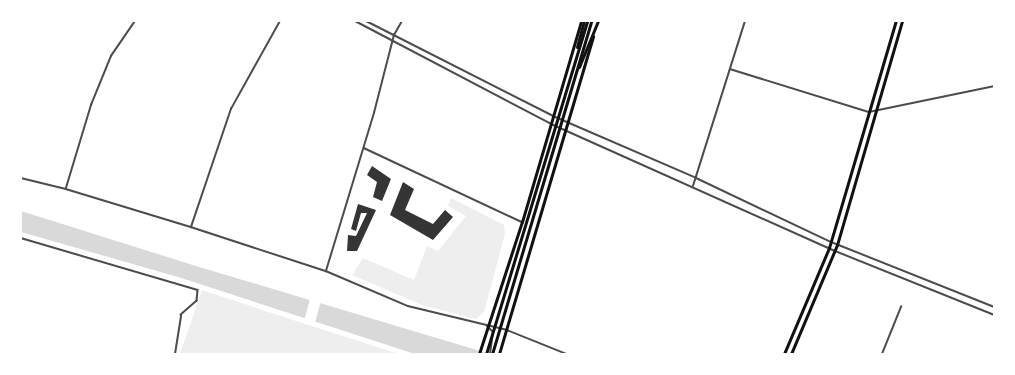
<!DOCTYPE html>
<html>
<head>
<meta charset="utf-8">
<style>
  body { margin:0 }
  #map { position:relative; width:1015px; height:375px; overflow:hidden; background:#fff; font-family:"Public Sans",sans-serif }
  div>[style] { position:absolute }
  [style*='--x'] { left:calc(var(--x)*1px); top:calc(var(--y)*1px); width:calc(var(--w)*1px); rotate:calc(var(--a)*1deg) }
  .green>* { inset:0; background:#eee }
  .water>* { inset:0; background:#d9d9d9 }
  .pier>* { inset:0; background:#fff; transform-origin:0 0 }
  .building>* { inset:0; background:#353535 }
  .minor>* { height:1.5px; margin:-0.75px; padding:0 0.75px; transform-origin:0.75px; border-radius:0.75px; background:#4c4c4c }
  .tertiary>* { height:2px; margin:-1px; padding:0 1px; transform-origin:1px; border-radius:1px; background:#4c4c4c }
  .secondary>* { height:2.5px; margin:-1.25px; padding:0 1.25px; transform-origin:1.25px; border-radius:1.25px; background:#111 }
  .primary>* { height:2.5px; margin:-1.25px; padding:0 1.25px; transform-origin:1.25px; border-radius:1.25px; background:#111 }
  .trunk>* { height:3px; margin:-1.5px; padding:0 1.5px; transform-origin:1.5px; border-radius:1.5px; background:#111 }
  span { translate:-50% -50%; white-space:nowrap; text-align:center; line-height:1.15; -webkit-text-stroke:3px #fff; paint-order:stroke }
  .frame { position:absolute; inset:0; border:22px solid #fff; pointer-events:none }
</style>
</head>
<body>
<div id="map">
  <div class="green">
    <i style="clip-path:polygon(451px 198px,504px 225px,505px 234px,484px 312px,476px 319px,422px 305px,352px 275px,363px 258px,414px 280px,427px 246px,438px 251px,466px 216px,448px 206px)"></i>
    <i style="clip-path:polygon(202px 290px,296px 321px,399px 354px,180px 354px)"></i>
  </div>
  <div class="water">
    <i style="clip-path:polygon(21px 211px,196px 266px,490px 354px,415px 354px,178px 277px,21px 232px)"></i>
  </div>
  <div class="pier">
    <i style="left:310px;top:299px;width:11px;height:22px;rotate:15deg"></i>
  </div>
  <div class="building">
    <i style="clip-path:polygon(372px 166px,391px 179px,382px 201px,373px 197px,377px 182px,367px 175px)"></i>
    <i style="clip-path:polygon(403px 182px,414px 189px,405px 210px,433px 224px,445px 210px,453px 217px,433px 240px,390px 215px)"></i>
    <i style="clip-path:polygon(358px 204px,376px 210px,357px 251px,347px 251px,348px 235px,356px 236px,367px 213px,361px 213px,356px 231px,351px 229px)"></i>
  </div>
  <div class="minor">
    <i style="--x:730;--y:69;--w:145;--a:17.2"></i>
    <i style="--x:869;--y:112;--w:128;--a:-11.7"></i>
    <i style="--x:364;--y:148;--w:174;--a:25.1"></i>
    <i style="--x:21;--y:178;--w:46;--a:13.7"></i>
    <i style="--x:66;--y:189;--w:131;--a:16.9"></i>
    <i style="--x:191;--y:227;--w:142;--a:18.1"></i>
    <i style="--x:326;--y:271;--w:89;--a:23.1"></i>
    <i style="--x:408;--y:306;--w:102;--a:13.6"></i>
    <i style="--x:507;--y:330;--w:65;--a:21.8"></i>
    <i style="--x:693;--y:186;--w:173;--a:-72.5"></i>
    <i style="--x:66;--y:188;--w:87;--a:-73.2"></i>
    <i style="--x:91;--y:105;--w:53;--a:-67.8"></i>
    <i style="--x:111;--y:56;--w:42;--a:-55.6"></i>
    <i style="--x:191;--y:227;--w:125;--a:-71.3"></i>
    <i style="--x:231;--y:109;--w:101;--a:-60.9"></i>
    <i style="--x:21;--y:238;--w:184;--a:16.4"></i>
    <i style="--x:198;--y:290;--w:11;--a:95"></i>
    <i style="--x:197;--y:301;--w:21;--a:139"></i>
    <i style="--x:326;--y:271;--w:165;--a:-73.1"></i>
    <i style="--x:374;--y:113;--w:81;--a:-75.6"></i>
    <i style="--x:394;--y:35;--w:16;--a:-60"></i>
    <i style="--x:882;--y:354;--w:51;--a:-68"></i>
  </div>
  <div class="tertiary">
    <i style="--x:355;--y:21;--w:221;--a:27.7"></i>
    <i style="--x:551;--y:124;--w:311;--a:24.1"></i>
    <i style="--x:835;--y:251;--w:171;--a:21.9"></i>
    <i style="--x:366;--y:21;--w:210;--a:26.9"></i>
    <i style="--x:553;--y:116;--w:156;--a:23.4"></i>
    <i style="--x:696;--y:178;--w:149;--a:25.4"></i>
    <i style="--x:831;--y:242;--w:175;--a:21.7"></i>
    <i style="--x:487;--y:326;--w:8;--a:45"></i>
    <i style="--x:493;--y:332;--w:22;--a:98"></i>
    <i style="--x:175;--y:354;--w:39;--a:-81"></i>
  </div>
  <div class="secondary">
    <i style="--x:784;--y:354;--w:115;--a:-67"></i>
    <i style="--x:829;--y:248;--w:237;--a:-73.6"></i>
    <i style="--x:791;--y:354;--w:118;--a:-67.1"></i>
    <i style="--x:837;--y:245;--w:233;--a:-73.8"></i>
  </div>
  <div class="primary">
    <i style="--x:479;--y:354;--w:139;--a:-72"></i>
    <i style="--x:522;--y:222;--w:209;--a:-73.6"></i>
    <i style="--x:499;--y:354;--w:331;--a:-73.5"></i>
  </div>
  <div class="trunk">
    <i style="--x:577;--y:47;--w:27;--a:-75"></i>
    <i style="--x:579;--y:67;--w:50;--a:-67.6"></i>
    <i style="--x:486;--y:354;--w:348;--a:-73.1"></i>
    <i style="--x:492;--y:354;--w:347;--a:-73.4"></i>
  </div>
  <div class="frame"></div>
</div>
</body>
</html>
